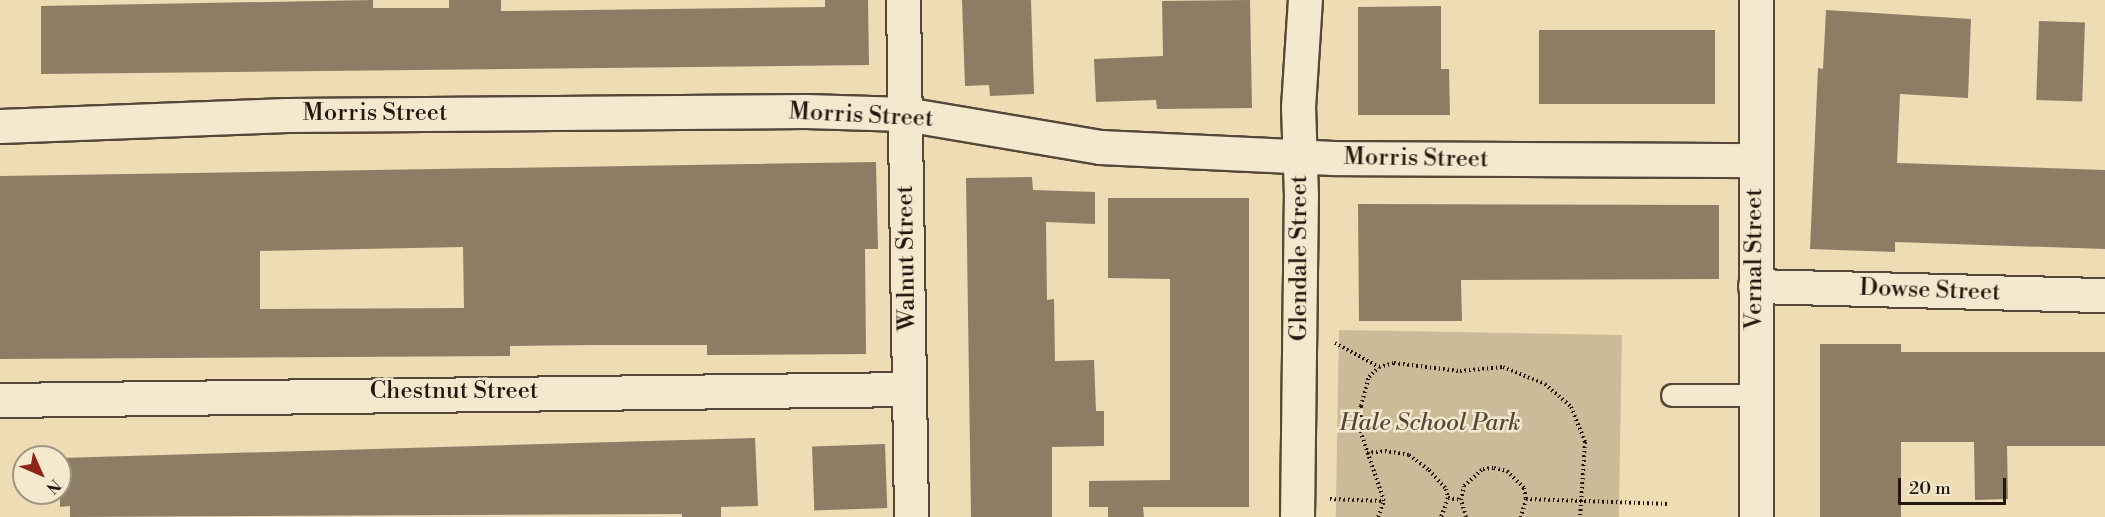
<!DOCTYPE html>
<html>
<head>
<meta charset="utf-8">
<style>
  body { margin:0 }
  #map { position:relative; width:2105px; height:517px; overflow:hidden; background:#eedcb5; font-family:"Libre Bodoni",serif }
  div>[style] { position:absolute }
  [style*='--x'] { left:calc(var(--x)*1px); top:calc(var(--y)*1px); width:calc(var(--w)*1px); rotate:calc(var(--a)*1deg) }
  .green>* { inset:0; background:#cbbb99; transform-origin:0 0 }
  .building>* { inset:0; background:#8d7d65; transform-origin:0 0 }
  .path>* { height:4px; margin-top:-2px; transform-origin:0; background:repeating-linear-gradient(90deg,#23170e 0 1.5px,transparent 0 4.5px) }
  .roads { filter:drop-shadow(2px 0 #564838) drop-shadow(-2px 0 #564838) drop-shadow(0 2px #564838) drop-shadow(0 -2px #564838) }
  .lane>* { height:21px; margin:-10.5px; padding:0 10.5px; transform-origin:10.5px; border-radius:10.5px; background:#f4e8cf }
  .street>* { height:33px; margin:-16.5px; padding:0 16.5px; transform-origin:16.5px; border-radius:16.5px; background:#f4e8cf }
  .secondary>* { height:33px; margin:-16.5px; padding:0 16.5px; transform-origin:16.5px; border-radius:16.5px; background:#f4e8cf }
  span { translate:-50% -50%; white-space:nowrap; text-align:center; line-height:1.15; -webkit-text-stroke:5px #f4e8cf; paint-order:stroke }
  .street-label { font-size:24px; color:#23170e }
  .park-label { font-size:24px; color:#554838; font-style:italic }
  .north { position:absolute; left:12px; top:445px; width:60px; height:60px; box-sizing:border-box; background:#f4e8cf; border:2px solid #a09482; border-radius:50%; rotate:135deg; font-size:16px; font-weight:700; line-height:24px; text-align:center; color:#23170e }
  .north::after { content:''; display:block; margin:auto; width:21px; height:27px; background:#8f2418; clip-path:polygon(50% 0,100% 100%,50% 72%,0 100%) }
  .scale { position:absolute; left:1898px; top:478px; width:108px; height:27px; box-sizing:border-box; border:3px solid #23170e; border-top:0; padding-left:8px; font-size:18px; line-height:21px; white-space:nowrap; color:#23170e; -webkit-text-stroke:4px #f4e8cf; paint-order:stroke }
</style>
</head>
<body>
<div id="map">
  <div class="green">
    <i style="left:1339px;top:330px;width:283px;height:187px;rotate:1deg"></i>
  </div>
  <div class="building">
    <i style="clip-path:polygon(373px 0,373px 8px,449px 8px,449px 0,501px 0,501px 11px,825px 7px,825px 0,868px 0,869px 65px,41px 74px,41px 6px)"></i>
    <i style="clip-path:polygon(962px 0,1031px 0,1034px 94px,990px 96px,989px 85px,965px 86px)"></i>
    <i style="clip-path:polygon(1250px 0,1252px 108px,1157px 109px,1156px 100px,1096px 102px,1094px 59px,1163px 56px,1162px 1px)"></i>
    <i style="clip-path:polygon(1441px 6px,1441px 69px,1449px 69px,1450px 115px,1358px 115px,1358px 7px)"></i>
    <i style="clip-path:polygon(1826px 10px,1971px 19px,1968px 98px,1900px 94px,1897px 163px,2105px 170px,2105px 249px,1895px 242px,1895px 252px,1810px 249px,1818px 68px,1823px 69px)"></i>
    <i style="left:2039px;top:21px;width:46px;height:79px;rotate:2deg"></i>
    <i style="left:1539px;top:30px;width:176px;height:74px"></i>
    <i style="clip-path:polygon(evenodd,876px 162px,878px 249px,865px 249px,866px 354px,707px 355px,707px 345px,592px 345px,510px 346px,510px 356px,0 359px,0 176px,876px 162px,463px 247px,464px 308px,260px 309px,260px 251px,463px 247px)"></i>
    <i style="clip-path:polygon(1032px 177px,1033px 190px,1095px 192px,1095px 224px,1046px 222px,1047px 300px,1054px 299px,1055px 361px,1094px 360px,1096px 411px,1104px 411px,1104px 446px,1052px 447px,1052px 517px,971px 517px,966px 178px)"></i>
    <i style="clip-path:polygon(1108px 198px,1249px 198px,1249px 507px,1143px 507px,1144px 517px,1108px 517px,1108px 507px,1089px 507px,1089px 481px,1170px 480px,1170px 279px,1108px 278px)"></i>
    <i style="clip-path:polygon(1358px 204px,1719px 205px,1719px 279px,1461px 280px,1462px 321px,1359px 321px)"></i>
    <i style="clip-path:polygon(1820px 344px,1901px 344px,1901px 352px,2105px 352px,2105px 446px,2007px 446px,2008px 499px,1975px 500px,1974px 442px,1901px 442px,1901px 517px,1820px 517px)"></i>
    <i style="clip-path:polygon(755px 438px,758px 506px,721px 507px,721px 517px,682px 517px,682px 514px,70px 517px,70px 506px,60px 507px,60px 458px)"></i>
    <i style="left:885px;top:444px;width:64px;height:73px;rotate:88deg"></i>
  </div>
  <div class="path">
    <i style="--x:1335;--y:343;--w:50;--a:28.6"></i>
    <i style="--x:1367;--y:453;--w:18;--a:-6"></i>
    <i style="--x:1385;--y:451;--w:24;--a:9"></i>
    <i style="--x:1409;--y:455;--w:25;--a:37"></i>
    <i style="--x:1429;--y:470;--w:25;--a:48"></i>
    <i style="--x:1446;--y:489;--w:9;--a:77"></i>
    <i style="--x:1448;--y:498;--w:20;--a:110"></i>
    <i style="--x:1448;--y:498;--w:13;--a:9"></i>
    <i style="--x:1330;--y:499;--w:54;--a:2.1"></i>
    <i style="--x:1526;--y:499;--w:144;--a:2"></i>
    <i style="--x:1378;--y:517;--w:17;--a:-69"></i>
    <i style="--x:1384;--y:501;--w:75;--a:-108.7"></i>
    <i style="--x:1360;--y:430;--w:24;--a:-88"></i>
    <i style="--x:1361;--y:406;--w:30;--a:-75"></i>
    <i style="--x:1369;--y:377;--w:14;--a:-45"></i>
    <i style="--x:1379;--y:367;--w:16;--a:-15"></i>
    <i style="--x:1394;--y:363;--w:66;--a:6.9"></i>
    <i style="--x:1460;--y:371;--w:43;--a:-5.3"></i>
    <i style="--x:1503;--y:367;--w:45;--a:22"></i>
    <i style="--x:1545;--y:384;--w:35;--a:41"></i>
    <i style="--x:1571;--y:407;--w:38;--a:68"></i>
    <i style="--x:1585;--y:442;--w:75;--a:93.8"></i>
    <i style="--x:1466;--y:517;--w:18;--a:-106"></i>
    <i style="--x:1461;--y:500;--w:14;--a:-78"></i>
    <i style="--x:1464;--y:486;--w:25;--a:-42"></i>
    <i style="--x:1483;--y:469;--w:11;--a:-5"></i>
    <i style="--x:1494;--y:468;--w:13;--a:13"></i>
    <i style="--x:1507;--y:471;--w:24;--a:45"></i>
    <i style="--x:1524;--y:488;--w:11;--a:80"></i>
    <i style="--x:1526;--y:499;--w:19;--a:106"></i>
  </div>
  <div class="roads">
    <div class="lane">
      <i style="--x:1672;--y:395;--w:83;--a:0"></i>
    </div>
    <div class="street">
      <i style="--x:0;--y:126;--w:287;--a:-2.2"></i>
      <i style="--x:287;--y:115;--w:519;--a:-0.44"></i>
      <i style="--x:806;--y:111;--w:99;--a:1.7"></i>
      <i style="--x:905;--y:114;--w:198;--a:9.6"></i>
      <i style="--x:1100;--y:147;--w:234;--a:2.7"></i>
      <i style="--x:1334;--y:158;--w:422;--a:0.3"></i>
      <i style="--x:1755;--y:286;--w:350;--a:1.5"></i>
      <i style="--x:0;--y:400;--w:909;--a:-0.69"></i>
      <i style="--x:1756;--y:517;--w:517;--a:-90"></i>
    </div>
    <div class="secondary">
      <i style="--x:903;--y:0;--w:517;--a:89.11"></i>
      <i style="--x:1297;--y:517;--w:321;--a:-89.3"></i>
      <i style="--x:1301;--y:196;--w:89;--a:-91.9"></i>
      <i style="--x:1298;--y:107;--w:107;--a:-86.3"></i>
    </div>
  </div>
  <div class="street-label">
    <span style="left:375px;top:114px">Morris Street</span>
    <span style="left:861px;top:116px;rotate:3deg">Morris Street</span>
    <span style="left:1416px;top:159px;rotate:1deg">Morris Street</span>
    <span style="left:907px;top:258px;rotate:-91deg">Walnut Street</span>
    <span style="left:1300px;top:258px;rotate:-90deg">Glendale Street</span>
    <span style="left:1755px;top:259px;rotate:-90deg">Vernal Street</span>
    <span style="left:1930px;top:291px;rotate:2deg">Dowse Street</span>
    <span style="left:454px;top:392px">Chestnut Street</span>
  </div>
  <div class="park-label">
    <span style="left:1430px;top:424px">Hale School Park</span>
  </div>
  <div class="north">N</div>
  <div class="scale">20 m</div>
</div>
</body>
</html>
